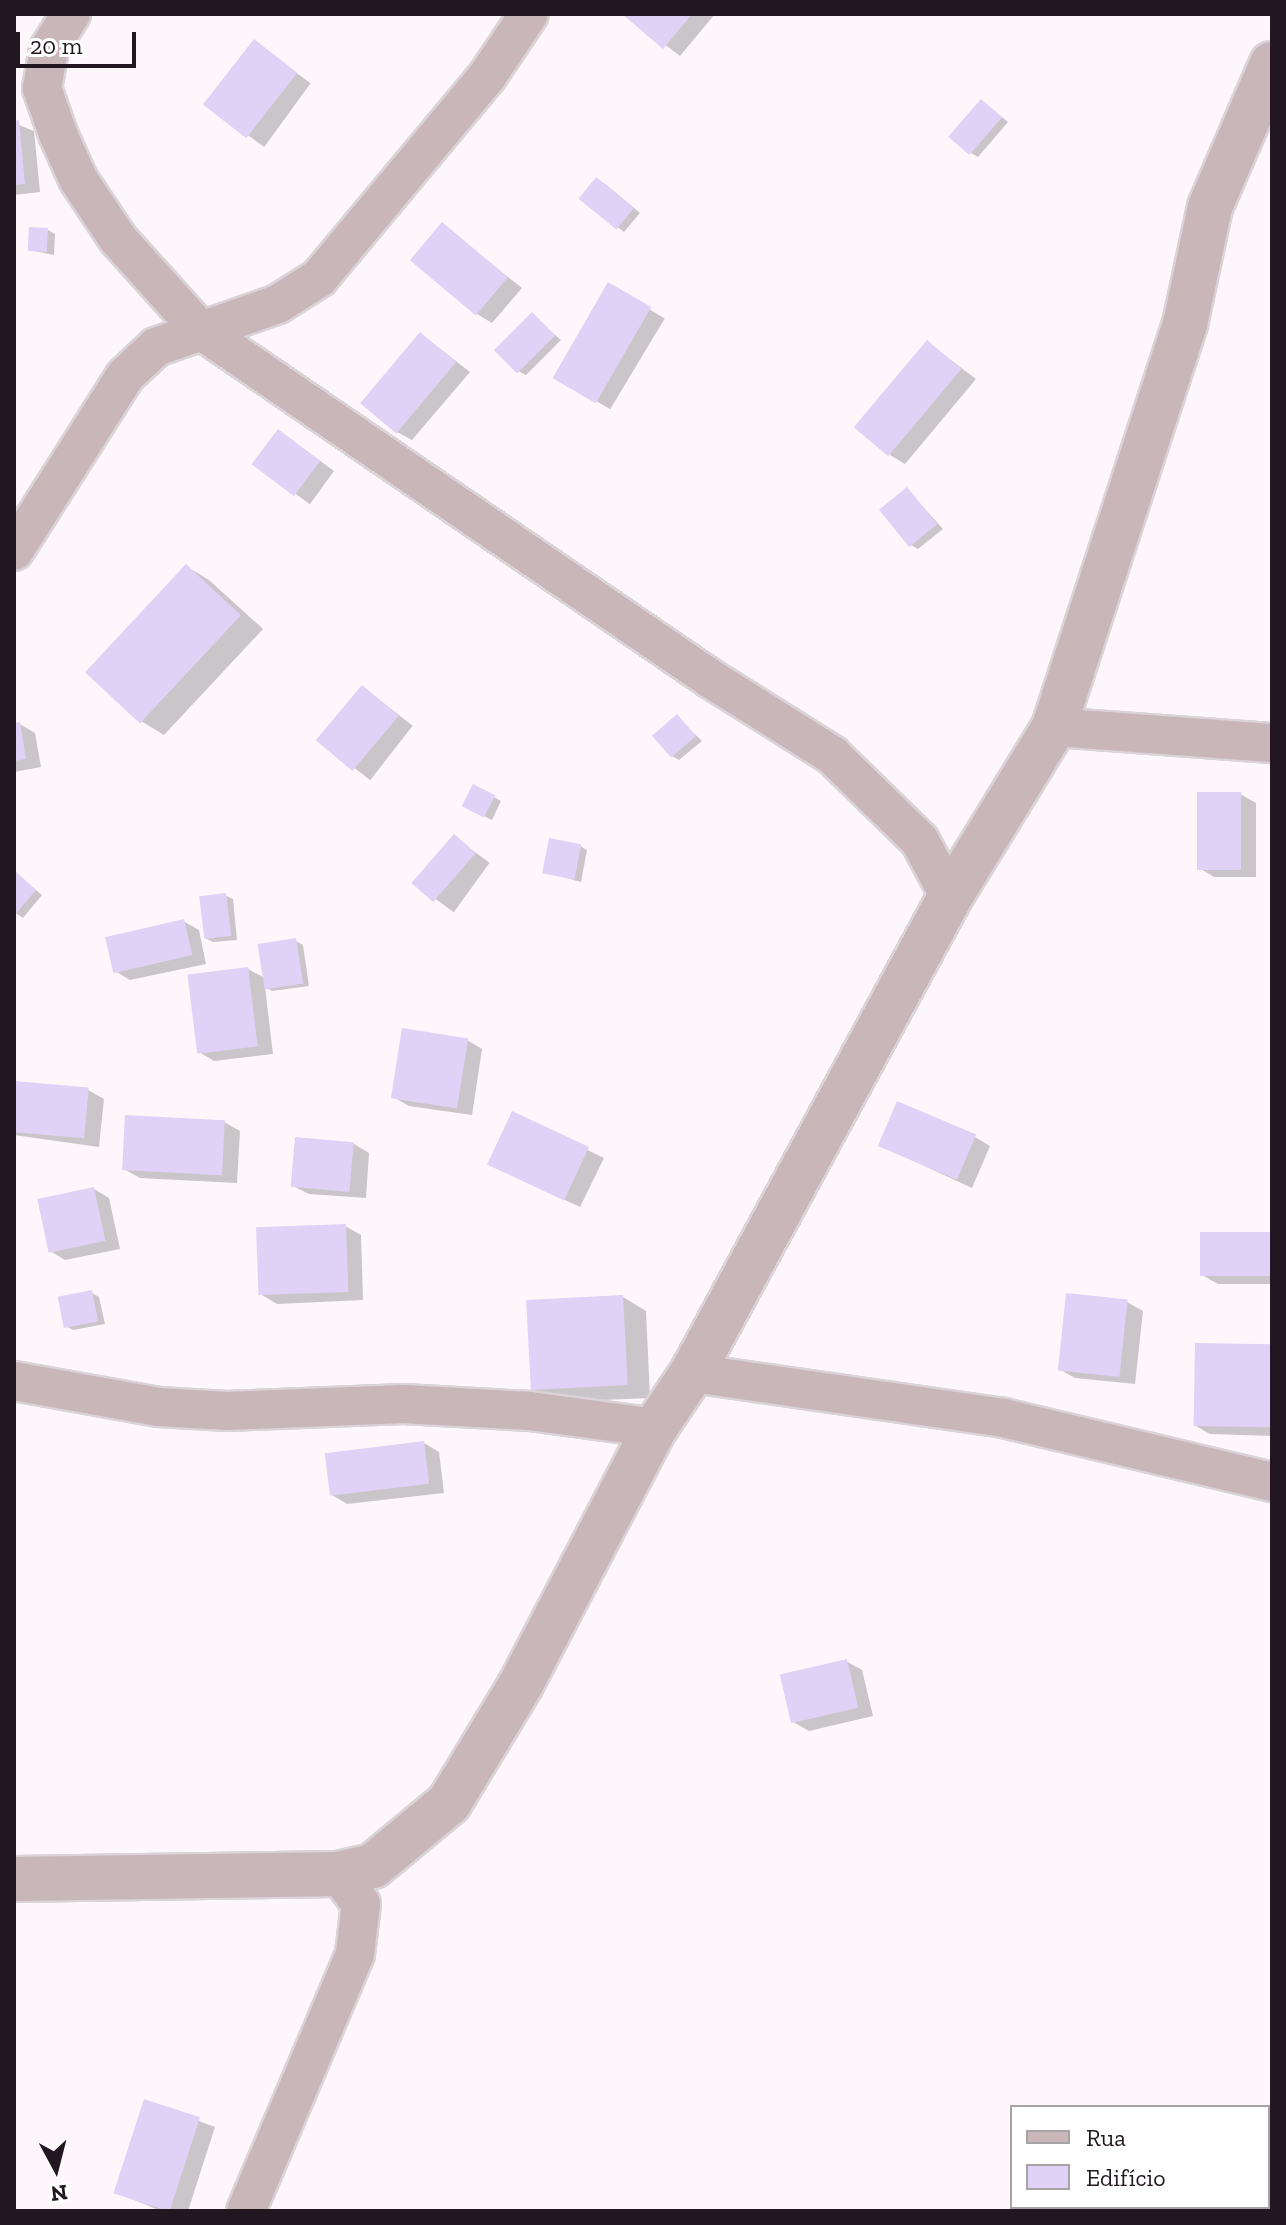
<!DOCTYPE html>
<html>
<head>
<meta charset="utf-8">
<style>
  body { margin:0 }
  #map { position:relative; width:1286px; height:2225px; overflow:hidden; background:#fdf7fb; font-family:"Zilla Slab",serif }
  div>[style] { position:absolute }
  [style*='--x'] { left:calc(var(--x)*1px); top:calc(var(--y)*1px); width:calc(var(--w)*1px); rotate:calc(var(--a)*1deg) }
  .shadow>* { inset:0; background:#0003; transform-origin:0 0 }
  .building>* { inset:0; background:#e0d1f7; transform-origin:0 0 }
  .roads { filter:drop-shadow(2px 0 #dad3d8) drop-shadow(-2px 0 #dad3d8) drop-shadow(0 2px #dad3d8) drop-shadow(0 -2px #dad3d8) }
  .minor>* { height:38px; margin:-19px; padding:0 19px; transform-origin:19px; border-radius:19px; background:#c8b6b9 }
  .tertiary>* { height:44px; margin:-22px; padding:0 22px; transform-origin:22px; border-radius:22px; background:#c8b6b9 }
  span { translate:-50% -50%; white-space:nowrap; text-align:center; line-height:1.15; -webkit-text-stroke:7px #fff; paint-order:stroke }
  .frame { position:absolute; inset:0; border:16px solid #221720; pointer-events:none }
  .legend { position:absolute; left:1010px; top:2105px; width:260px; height:104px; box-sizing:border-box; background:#fff; border:2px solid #a7a2a6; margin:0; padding:10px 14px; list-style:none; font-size:24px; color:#221720 }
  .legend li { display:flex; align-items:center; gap:16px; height:40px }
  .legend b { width:40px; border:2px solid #a7a2a6 }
  .north { position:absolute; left:16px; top:2129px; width:80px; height:80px; -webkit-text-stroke:6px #fff; paint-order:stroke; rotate:173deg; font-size:22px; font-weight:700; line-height:32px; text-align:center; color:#221720 }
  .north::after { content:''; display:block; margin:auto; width:28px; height:36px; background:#221720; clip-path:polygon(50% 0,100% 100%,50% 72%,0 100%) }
  .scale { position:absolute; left:16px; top:32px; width:120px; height:36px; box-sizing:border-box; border:4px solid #221720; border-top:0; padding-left:10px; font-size:24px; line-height:28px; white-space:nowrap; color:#221720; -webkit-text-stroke:6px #fff; paint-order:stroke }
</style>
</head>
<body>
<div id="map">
  <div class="shadow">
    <i style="clip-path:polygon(625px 14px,715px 14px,680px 56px)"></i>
    <i style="left:254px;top:42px;width:70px;height:79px;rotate:36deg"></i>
    <i style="clip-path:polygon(988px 106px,1008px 122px,978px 157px,971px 153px)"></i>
    <i style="clip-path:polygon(14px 123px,34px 131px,40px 192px,14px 195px)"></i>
    <i style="clip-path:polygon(604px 183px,640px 213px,624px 232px,580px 198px)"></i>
    <i style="clip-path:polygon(442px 225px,522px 288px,492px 323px,477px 314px)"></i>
    <i style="clip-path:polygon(48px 230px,55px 234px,54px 255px,29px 250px)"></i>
    <i style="left:609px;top:285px;width:65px;height:106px;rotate:31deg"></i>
    <i style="clip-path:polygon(532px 315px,561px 340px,526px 375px,518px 371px)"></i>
    <i style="clip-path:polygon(421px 334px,470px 372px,412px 440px,397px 432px)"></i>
    <i style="clip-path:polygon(927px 342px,976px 379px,905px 464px,890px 455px)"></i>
    <i style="left:279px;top:431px;width:68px;height:41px;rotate:36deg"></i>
    <i style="clip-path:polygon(907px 489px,943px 529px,918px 549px,911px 545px)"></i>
    <i style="clip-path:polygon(186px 566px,209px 580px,263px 629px,164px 735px,141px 721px)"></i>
    <i style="left:363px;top:687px;width:63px;height:69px;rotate:38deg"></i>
    <i style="clip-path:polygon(677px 717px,702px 741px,679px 760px,672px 756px)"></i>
    <i style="clip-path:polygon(20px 724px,35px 733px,41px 767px,14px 772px,14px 725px)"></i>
    <i style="clip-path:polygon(1240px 794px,1256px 803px,1256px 877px,1214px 877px,1199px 868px)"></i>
    <i style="clip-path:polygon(494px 797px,501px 801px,492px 820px,472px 810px)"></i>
    <i style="left:454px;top:837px;width:44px;height:61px;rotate:36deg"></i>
    <i style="clip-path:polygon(580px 846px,587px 850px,581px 882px,544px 872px)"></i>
    <i style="clip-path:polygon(14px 872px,42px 895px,23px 918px,14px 912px)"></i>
    <i style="clip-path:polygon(225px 895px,233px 899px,237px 940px,213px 942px,205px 938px)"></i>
    <i style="clip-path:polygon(183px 921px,199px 930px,206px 964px,130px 980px,115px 971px)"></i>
    <i style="clip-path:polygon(296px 941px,303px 945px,309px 986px,272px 991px,265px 987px,273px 1054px,214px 1061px,199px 1052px,248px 969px,263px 977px)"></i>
    <i style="clip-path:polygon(467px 1040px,482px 1049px,472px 1115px,409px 1106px,393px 1097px)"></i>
    <i style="clip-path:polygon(14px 1083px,88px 1090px,104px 1099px,99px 1147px,14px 1135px)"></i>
    <i style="clip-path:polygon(513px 1114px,604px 1158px,580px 1207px,505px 1172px)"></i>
    <i style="clip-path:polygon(224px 1122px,240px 1131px,237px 1183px,140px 1178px,124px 1169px)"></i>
    <i style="clip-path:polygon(975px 1137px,990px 1146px,972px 1188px,879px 1145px)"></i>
    <i style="clip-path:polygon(354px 1144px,369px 1153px,366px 1198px,309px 1194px,293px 1186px)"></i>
    <i style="clip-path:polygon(94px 1189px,109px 1198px,120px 1249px,65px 1260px,50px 1251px)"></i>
    <i style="clip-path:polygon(345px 1226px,361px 1235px,363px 1300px,277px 1304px,262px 1295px)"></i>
    <i style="clip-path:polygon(1272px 1234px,1272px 1284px,1218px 1284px,1202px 1275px)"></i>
    <i style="clip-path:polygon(92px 1293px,99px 1297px,105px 1324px,73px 1330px,66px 1326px)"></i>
    <i style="clip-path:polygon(623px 1297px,646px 1311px,650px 1398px,555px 1402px,532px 1389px)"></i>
    <i style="clip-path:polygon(1127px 1302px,1143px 1311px,1135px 1384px,1075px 1378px,1059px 1369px)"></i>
    <i style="clip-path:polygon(1197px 1345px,1272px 1347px,1272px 1436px,1210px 1434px,1194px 1425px)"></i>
    <i style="clip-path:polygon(424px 1443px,439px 1452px,444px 1493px,347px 1504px,332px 1495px)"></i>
    <i style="clip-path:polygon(846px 1661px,862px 1670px,873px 1716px,809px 1731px,793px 1722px)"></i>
    <i style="clip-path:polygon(145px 2101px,215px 2127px,188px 2211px,161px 2211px,115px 2192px)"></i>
  </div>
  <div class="building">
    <i style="clip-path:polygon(622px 14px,692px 14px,663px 49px)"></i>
    <i style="left:254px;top:39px;width:55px;height:83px;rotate:38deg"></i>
    <i style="left:981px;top:99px;width:28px;height:50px;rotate:41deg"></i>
    <i style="clip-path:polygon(19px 120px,25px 184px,14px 185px,14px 121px)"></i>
    <i style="left:596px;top:177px;width:49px;height:28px;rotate:39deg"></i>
    <i style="left:442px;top:222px;width:86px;height:50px;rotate:40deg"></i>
    <i style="left:29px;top:227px;width:19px;height:24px;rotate:3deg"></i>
    <i style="left:608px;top:282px;width:50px;height:111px;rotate:30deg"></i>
    <i style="left:532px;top:312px;width:33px;height:54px;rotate:45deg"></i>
    <i style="left:420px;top:332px;width:47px;height:93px;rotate:40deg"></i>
    <i style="left:927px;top:340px;width:45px;height:114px;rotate:40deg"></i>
    <i style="left:278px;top:429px;width:53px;height:44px;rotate:37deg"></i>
    <i style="left:907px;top:487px;width:48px;height:36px;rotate:51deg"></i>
    <i style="left:186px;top:564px;width:75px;height:148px;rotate:43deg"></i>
    <i style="left:362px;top:685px;width:48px;height:72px;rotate:40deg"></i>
    <i style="left:677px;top:714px;width:29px;height:33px;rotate:49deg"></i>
    <i style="clip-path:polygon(20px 722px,26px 759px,14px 761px,14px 723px)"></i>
    <i style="left:473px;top:784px;width:25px;height:25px;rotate:27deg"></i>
    <i style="left:1197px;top:792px;width:44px;height:78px"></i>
    <i style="left:454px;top:834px;width:29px;height:65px;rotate:41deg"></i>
    <i style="left:549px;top:838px;width:33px;height:36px;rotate:11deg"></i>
    <i style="clip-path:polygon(14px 870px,36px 890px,14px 916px)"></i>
    <i style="left:226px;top:893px;width:43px;height:27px;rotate:83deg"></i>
    <i style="left:184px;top:919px;width:37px;height:81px;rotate:77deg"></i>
    <i style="left:296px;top:938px;width:46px;height:39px;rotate:81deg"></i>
    <i style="left:248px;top:967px;width:80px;height:61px;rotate:83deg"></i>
    <i style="left:402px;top:1028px;width:67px;height:71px;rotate:9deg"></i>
    <i style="left:14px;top:1081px;width:75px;height:51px;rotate:5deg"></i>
    <i style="left:897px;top:1101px;width:86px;height:49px;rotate:23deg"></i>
    <i style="left:512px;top:1111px;width:85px;height:59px;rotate:25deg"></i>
    <i style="left:125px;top:1115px;width:100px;height:55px;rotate:3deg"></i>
    <i style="left:295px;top:1137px;width:59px;height:50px;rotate:5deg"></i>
    <i style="left:94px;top:1187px;width:55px;height:58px;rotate:78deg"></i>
    <i style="left:346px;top:1224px;width:68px;height:90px;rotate:88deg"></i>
    <i style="left:1200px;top:1232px;width:72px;height:44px"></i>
    <i style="left:92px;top:1290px;width:32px;height:35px;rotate:79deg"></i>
    <i style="left:1066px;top:1293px;width:62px;height:78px;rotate:6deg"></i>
    <i style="left:623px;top:1295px;width:90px;height:97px;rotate:87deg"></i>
    <i style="left:1195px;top:1343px;width:77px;height:83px;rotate:1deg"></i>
    <i style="left:424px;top:1441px;width:43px;height:100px;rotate:83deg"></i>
    <i style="left:847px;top:1659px;width:50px;height:69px;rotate:77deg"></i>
    <i style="left:144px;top:2099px;width:59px;height:99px;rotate:18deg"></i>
  </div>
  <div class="roads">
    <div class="minor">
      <i style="--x:71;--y:14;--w:41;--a:122.2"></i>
      <i style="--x:49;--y:49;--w:40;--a:100"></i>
      <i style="--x:42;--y:88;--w:49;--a:70.8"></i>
      <i style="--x:58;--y:134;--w:49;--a:66"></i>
      <i style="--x:78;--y:179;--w:72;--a:56.3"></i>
      <i style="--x:118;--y:239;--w:121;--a:48"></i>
      <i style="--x:199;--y:329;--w:620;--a:34.36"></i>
      <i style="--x:711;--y:679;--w:143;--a:32.1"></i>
      <i style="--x:832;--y:755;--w:123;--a:44.3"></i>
      <i style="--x:920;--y:841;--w:64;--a:61.8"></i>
      <i style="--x:14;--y:551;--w:207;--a:-57.6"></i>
      <i style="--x:125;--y:376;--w:42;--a:-43.1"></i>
      <i style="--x:156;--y:347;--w:129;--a:-19.4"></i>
      <i style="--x:278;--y:304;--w:49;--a:-32.4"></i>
      <i style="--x:319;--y:278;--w:264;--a:-50.2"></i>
      <i style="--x:488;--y:75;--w:73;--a:-56.1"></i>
      <i style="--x:1054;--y:727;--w:219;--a:4.2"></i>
      <i style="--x:692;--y:1373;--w:314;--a:8.2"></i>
      <i style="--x:1003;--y:1418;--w:277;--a:13.4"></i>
      <i style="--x:14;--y:1381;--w:147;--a:10.2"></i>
      <i style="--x:159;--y:1407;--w:68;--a:3.4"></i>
      <i style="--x:227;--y:1411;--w:177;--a:-2.3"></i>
      <i style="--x:404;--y:1404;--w:126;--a:3.2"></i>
      <i style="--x:530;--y:1411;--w:126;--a:7.7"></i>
      <i style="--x:246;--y:2211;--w:279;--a:-67"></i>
      <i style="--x:355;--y:1954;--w:50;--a:-83.2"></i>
      <i style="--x:361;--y:1904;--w:38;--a:-127"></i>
    </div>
    <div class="tertiary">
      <i style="--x:14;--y:1879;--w:324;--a:-0.9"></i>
      <i style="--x:338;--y:1874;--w:36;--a:-13"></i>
      <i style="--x:373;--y:1866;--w:99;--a:-39.7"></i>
      <i style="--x:449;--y:1803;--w:139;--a:-58.8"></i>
      <i style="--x:521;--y:1684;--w:289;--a:-62.4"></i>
      <i style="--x:655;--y:1428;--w:66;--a:-56.1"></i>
      <i style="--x:692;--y:1373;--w:541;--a:-61.54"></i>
      <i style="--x:950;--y:897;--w:199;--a:-58.5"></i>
      <i style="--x:1054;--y:727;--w:424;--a:-72"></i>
      <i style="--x:1185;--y:324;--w:120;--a:-77.9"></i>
      <i style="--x:1210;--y:207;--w:156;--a:-66.6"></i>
    </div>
  </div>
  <div class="frame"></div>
  <ul class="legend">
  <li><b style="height:10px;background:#c8b6b9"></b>Rua</li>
  <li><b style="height:22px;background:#e0d1f7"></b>Edifício</li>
  </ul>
  <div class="north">N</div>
  <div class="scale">20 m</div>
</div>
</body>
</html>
